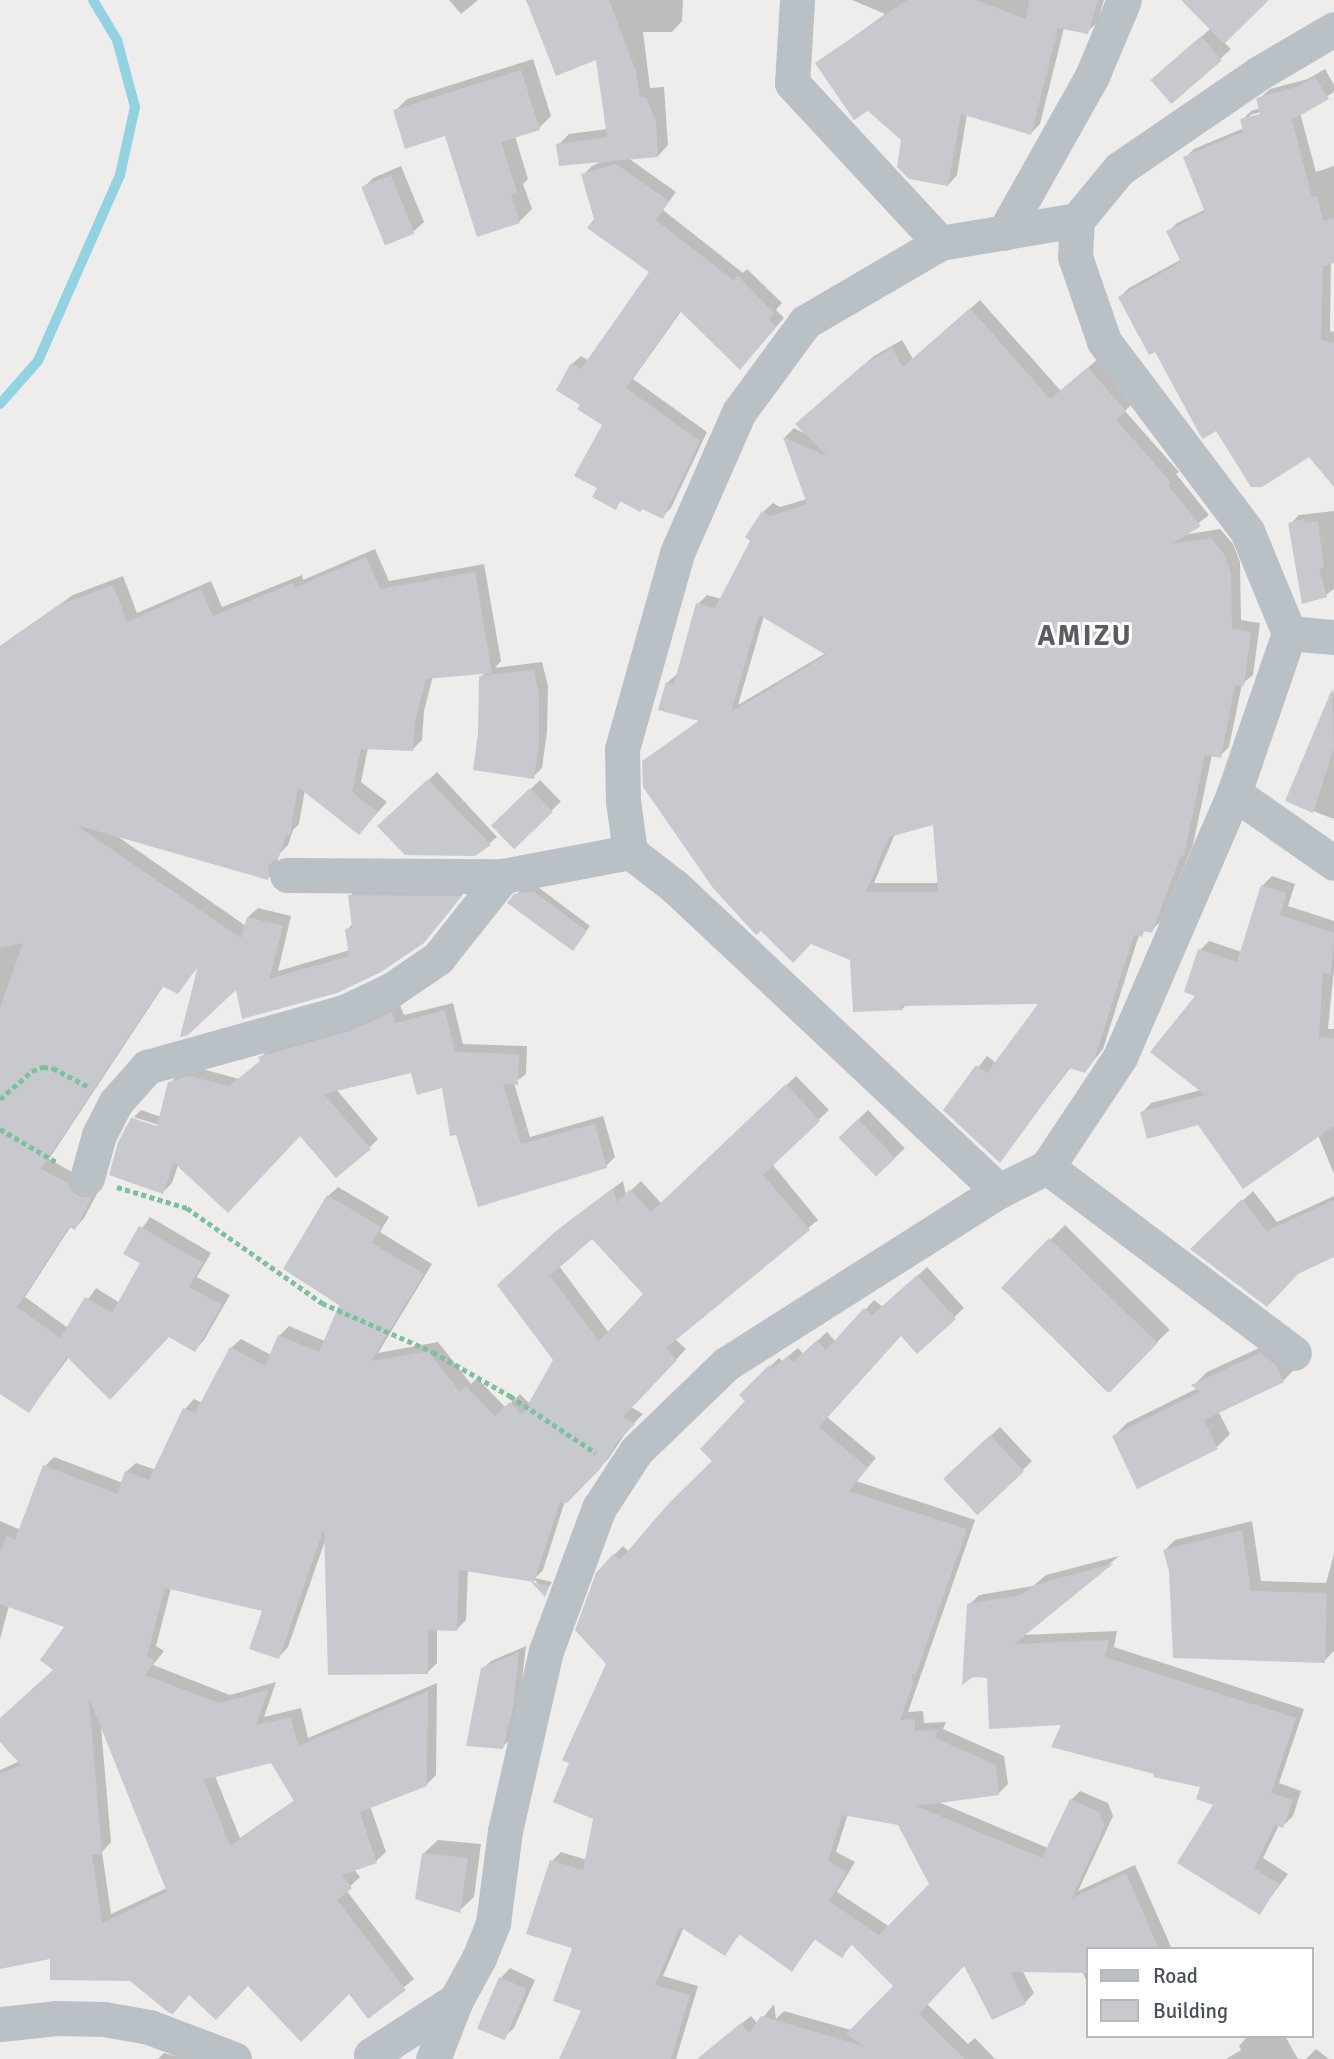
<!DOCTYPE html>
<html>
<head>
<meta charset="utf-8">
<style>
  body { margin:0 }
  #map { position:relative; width:1334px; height:2059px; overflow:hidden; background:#efecec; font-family:Signika,sans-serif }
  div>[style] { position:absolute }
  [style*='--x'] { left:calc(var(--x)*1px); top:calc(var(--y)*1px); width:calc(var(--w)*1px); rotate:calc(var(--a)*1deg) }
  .shadow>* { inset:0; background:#0003; transform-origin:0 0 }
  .stream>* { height:10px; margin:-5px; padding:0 5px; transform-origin:5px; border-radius:5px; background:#91d3e0 }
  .building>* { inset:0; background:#c7c9cf; transform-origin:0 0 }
  .path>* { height:4.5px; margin-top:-2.25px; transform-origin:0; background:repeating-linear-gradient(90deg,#7bc29c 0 5px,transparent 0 8.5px) }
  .minor>* { height:35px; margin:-17.5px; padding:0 17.5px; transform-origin:17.5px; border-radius:17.5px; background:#b9c1c7 }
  span { translate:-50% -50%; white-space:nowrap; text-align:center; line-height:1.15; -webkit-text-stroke:6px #fff; paint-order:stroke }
  .district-label { font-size:28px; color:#5a5d60; font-weight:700; letter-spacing:2px }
  .legend { position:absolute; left:1086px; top:1947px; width:228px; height:91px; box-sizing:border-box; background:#fff; border:2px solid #b5b9bc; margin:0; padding:9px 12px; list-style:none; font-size:21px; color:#475057 }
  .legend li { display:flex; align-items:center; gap:14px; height:35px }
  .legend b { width:35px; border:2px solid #b5b9bc }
</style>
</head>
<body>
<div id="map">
  <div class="shadow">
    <i style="clip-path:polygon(449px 0,478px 0,461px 14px)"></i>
    <i style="clip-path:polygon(528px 0,683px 0,682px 21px,672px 32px,643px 32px,650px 88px,664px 87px,668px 145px,658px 156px,628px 158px,676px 192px,663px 210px,743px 273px,747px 269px,782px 303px,776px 310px,784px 318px,748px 359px,682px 310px,633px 379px,707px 432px,671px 508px,662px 517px,622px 500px,615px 507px,600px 488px,604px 424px,583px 404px,572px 364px,581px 356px,589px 361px,652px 272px,595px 220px,583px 175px,592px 166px,605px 160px,558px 145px,569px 134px,607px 129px,597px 58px)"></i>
    <i style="clip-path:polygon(852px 0,1104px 0,1097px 23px,1087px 32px,1064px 28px,1040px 124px,1031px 133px,967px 114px,957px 175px,948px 185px,903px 139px,818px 63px,885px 14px)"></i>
    <i style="clip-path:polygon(1183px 0,1266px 0,1224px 42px,1231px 49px,1173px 102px,1163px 72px,1211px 28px)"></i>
    <i style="clip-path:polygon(533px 59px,551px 116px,539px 128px,515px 136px,528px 179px,523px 184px,532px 209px,520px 221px,478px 234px,447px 133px,395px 111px,407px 99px)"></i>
    <i style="clip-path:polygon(evenodd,1325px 69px,1334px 85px,1334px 92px,1300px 113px,1316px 172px,1334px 166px,1334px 261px,1331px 262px,1330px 331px,1334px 332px,1334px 484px,1309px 455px,1217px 429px,1120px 297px,1129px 288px,1182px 259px,1168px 232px,1177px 223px,1206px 209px,1185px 158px,1194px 149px,1244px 128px,1242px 120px,1251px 111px,1261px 108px,1258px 100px,1270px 89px,1308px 79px,1325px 69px,1268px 110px,1269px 114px,1250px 119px,1250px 115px,1268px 110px)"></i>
    <i style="clip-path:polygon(401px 166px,424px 222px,414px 231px,363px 188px,373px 178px)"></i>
    <i style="clip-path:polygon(evenodd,980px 300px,1061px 391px,1098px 359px,1135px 401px,1125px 411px,1179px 472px,1176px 474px,1209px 515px,1183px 535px,1220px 529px,1233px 544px,1240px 562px,1241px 620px,1260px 623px,1253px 675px,1242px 684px,1229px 747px,1220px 756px,1212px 755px,1193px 845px,1161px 921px,1151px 931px,1147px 930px,1139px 935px,1103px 1049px,1085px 1071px,1071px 1067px,1000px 1160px,945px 1110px,987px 1056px,996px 1063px,1041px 1002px,907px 1004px,903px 1008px,855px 1011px,852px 959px,644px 761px,700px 720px,667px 683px,677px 674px,698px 604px,707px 595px,722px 599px,753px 541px,763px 512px,773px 503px,780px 507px,807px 499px,785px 437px,794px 428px,806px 434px,806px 415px,874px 356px,902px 340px,913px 359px,980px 300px,764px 616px,826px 653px,738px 705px,764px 616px,980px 300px,935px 823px,940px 883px,874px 883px,895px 834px,935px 823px)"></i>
    <i style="clip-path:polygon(1334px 511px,1334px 589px,1326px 595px,1290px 524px,1299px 515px)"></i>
    <i style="clip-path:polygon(375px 549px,389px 581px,484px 564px,501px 661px,495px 668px,542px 662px,548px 686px,547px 732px,542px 768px,533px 777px,480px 734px,481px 677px,487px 671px,433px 676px,424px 711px,422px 740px,413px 749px,368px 748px,361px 782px,387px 802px,359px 833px,305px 790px,299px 824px,293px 830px,288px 845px,278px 855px,277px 869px,268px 878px,114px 834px,246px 926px,248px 917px,258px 908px,291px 916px,278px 971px,350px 950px,347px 930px,353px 923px,350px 896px,360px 886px,469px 887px,423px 942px,237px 987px,201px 964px,177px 991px,164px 985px,49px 1159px,100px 1188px,84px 1218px,75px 1228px,71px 1226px,25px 1297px,68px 1328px,96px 1288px,120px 1303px,142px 1263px,125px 1253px,150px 1217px,211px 1253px,197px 1277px,230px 1295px,204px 1340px,195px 1350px,169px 1335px,69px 1357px,29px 1411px,1px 1392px,0 1395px,0 646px,73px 595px,123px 576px,137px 613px,211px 581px,222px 607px,302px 575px,303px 580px)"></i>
    <i style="clip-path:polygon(1334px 690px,1334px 819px,1287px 801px)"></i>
    <i style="clip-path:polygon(437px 772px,497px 837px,489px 844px,380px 826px)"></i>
    <i style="left:540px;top:780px;width:30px;height:66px;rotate:46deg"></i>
    <i style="clip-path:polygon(1272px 876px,1295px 884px,1288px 906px,1334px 921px,1334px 969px,1328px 1029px,1334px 1029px,1334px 1174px,1318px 1135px,1198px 1123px,1142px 1113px,1151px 1103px,1201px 1090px,1198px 995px,1200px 950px,1209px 941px,1242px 952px,1262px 886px)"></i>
    <i style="clip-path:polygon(538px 887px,590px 926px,577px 944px,515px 896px,520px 891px)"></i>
    <i style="clip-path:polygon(453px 1003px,463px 1044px,527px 1046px,526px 1074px,514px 1083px,530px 1137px,603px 1116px,615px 1157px,606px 1166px,479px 1205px,444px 1086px,413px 1071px,336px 1089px,378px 1139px,369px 1148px,301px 1134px,178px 1165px,172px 1183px,163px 1192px,119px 1143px,133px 1118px,164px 1131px,165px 1127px,134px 1117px,141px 1110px,161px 1117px,170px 1083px,179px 1074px,199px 1068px,239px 1079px,262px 1060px,261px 1057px,269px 1049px,400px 1005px,404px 1015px)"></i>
    <i style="clip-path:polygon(evenodd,796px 1076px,829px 1110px,772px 1164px,818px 1220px,675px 1339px,686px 1349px,631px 1407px,643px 1414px,629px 1428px,609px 1458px,565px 1501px,543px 1570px,535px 1578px,552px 1582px,545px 1594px,535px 1580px,468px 1570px,466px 1620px,456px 1630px,437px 1629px,437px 1663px,427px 1673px,326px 1538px,288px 1647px,279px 1657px,264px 1610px,171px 1588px,156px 1646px,164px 1651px,153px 1665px,230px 1695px,276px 1682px,264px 1717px,301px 1708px,308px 1738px,437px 1683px,436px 1775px,426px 1785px,370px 1806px,386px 1852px,376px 1861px,354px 1869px,360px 1877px,346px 1890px,414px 1979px,368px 2016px,349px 1991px,248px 1984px,190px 1993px,52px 1957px,0 1967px,0 1770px,20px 1761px,0 1740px,0 1720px,55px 1670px,67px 1627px,9px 1606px,0 1639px,0 1521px,21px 1530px,45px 1466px,54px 1457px,123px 1483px,126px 1472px,136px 1463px,156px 1470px,185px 1409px,194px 1399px,202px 1403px,231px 1348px,241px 1339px,271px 1355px,279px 1336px,289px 1326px,325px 1341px,341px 1304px,328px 1196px,338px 1187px,389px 1217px,380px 1232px,432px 1264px,378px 1353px,438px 1342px,471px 1384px,477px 1378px,506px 1408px,520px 1394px,530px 1404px,555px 1360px,508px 1276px,568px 1222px,623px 1181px,626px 1195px,641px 1181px,662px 1204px,796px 1076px,592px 1236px,646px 1294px,609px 1333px,559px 1266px,592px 1236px,796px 1076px,101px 1727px,167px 1888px,111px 1914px,102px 1852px,111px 1842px,101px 1727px,796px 1076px,271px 1761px,295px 1800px,240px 1838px,215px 1776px,271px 1761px)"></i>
    <i style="left:868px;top:1110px;width:53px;height:38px;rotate:46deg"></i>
    <i style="clip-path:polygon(1253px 1191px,1277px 1222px,1334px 1196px,1334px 1256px,1192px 1249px)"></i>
    <i style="left:1065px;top:1225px;width:148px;height:88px;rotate:45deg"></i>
    <i style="clip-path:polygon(evenodd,927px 1267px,964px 1308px,917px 1351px,902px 1334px,827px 1417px,876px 1458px,856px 1481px,975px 1520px,908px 1712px,923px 1711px,924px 1723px,946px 1722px,943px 1729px,1004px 1756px,1008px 1784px,999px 1793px,936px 1801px,1048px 1848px,1071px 1800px,1080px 1791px,1108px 1803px,1113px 1816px,1078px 1891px,1135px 1865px,1172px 1949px,1087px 1949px,1087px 1982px,1082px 1971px,1022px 1970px,1034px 1993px,1025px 2003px,965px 1963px,927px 2004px,968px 2044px,975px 2038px,995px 2059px,698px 2059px,751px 2016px,758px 2024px,774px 2004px,776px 2019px,784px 2011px,851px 2030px,895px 1986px,853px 1943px,842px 1956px,816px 1938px,792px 1970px,741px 1933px,724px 1953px,684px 1927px,663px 1976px,698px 1986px,676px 2059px,561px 2059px,583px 2010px,575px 1947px,552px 1861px,561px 1852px,587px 1860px,595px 1818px,614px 1555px,623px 1546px,629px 1552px,714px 1461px,747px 1401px,741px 1395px,779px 1358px,782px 1361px,798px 1348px,803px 1354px,827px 1332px,836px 1342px,874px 1300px,883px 1307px,927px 1267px,848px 1814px,899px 1823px,931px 1884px,890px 1927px,837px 1892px,855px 1862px,836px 1852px,848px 1814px)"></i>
    <i style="clip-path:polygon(1274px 1341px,1296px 1368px,1283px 1381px,1218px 1411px,1230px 1434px,1217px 1447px,1114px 1436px,1127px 1423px,1198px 1388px,1194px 1385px,1207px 1372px)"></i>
    <i style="left:1000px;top:1427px;width:47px;height:75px;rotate:47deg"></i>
    <i style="clip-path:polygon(1252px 1521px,1261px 1581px,1326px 1583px,1334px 1554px,1334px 1651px,1324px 1661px,1170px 1571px,1165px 1550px,1175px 1540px)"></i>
    <i style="clip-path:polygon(1119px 1556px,1022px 1635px,1117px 1631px,1114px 1647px,1304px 1709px,1279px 1783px,1301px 1791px,1293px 1816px,1283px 1826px,1279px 1825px,1263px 1858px,1288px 1874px,1259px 1913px,1216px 1804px,1202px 1785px,1156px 1772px,1064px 1723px,989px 1676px,969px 1605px,979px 1595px,1033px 1586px,1046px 1575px)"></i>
    <i style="clip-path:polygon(526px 1646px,520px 1698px,511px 1739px,502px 1747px,482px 1669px,491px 1661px)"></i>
    <i style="clip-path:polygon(438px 1840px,481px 1844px,474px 1897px,459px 1911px,423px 1854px)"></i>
    <i style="clip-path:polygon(510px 1968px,535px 1980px,514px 2028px,504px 2037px,501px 1978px)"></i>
    <i style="clip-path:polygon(1248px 2036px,1285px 2036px,1298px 2059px,1226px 2059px,1241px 2050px,1239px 2046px)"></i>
    <i style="clip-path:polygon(1316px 2049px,1329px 2059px,1306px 2059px)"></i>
    <i style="clip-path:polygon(164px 2053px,186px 2059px,158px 2059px)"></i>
  </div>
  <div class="stream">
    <i style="--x:0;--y:404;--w:57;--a:-48.5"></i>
    <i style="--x:38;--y:361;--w:203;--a:-66.2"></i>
    <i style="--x:120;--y:175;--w:70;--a:-77.6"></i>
    <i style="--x:135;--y:107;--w:69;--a:-105"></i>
    <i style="--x:117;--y:40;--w:47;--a:-121"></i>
  </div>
  <div class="building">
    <i style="clip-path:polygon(526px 0,609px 0,636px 71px,640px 97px,646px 97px,656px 121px,658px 157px,559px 166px,556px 144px,607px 137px,596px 60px,556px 76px)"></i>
    <i style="clip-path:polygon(907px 0,976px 0,1026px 19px,1029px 0,1098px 0,1088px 34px,1058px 28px,1031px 135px,961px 114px,948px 186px,909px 179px,897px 167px,901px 140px,868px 111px,854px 120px,815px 63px)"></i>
    <i style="clip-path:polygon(1181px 0,1269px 0,1224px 44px)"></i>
    <i style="left:1201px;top:36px;width:32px;height:67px;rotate:49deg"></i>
    <i style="clip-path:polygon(521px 70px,540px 130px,501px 142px,517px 192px,511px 194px,520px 223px,477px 237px,445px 136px,405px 149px,393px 110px)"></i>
    <i style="clip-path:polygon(1315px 77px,1329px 99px,1292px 120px,1312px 197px,1317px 196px,1323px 221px,1334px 218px,1334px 263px,1323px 266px,1321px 340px,1334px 343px,1334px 487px,1309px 457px,1262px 487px,1251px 487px,1216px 431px,1203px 439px,1200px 435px,1155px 352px,1149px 355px,1118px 297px,1181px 262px,1166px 231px,1205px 212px,1183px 157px,1243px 132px,1240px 119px,1260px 114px,1256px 99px,1259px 97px,1297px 87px)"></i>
    <i style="clip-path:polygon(616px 164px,669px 201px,656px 220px,733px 280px,738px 276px,774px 313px,769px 319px,776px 327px,740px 370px,680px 311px,626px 388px,700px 441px,663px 519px,642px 509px,640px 512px,620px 501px,616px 510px,592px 497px,597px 488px,574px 476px,602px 425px,577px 409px,580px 405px,556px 390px,571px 363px,581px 369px,649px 272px,587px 228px,594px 219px,581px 174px)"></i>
    <i style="left:391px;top:175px;width:63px;height:32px;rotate:68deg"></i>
    <i style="clip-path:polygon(evenodd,970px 308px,1050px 399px,1088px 367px,1126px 411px,1116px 420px,1171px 482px,1168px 485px,1201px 526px,1172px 544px,1211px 538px,1224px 554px,1231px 573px,1232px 629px,1251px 632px,1244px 686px,1235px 685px,1221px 758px,1205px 755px,1184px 856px,1181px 855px,1152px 933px,1144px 931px,1142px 937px,1134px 935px,1094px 1060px,1085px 1073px,1069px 1068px,1000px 1163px,943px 1110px,976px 1065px,987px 1073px,1038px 1004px,899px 1006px,904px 1010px,853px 1012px,850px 960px,811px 944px,793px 963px,761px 931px,756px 935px,713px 888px,643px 787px,642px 761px,699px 721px,658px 710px,666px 682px,674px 684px,696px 603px,715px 608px,750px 541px,745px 537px,762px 511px,770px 516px,807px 504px,783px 437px,827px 456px,795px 424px,863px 365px,892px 348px,903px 367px,970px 308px,759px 615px,826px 655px,731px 712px,759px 615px,970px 308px,933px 825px,938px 892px,866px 892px,889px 837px,933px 825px)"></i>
    <i style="clip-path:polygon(1304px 519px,1305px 523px,1318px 521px,1324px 568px,1319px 568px,1327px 597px,1302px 604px,1288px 523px)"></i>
    <i style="clip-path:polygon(366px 557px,380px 589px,475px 572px,492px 673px,426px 679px,415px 722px,413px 751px,361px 749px,352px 792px,378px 812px,359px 835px,298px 787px,290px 835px,286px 835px,279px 857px,269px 865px,268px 880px,76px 825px,241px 938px,247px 917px,283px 926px,269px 979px,349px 956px,345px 929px,352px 928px,348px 895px,462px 896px,424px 943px,381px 972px,337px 993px,242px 1019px,236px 990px,188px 1035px,180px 1037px,198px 966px,178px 994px,162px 986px,41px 1169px,68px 1183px,72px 1192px,81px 1197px,92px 1197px,75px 1230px,69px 1227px,17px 1307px,60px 1338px,85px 1297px,112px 1313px,140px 1263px,123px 1254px,139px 1226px,203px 1263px,189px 1287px,222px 1305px,195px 1352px,169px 1337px,110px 1400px,67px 1357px,29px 1413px,0 1394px,0 1008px,23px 943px,0 948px,0 647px,61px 604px,113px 585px,127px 622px,201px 589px,213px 616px,293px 583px,294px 588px)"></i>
    <i style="clip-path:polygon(534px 670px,539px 696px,539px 742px,534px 779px,473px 770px,478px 734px,479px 676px)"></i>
    <i style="clip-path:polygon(1332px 689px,1334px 748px,1313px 813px,1285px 801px)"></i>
    <i style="clip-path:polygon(428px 779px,444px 796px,491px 845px,475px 856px,405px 855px,377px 826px)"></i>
    <i style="left:530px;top:788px;width:33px;height:54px;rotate:46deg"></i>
    <i style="clip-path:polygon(1261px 885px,1287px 893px,1280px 915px,1334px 933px,1331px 975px,1323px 973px,1319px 1037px,1334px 1038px,1334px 1126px,1243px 1189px,1198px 1125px,1147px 1139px,1140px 1112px,1205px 1095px,1150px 1052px,1195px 996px,1184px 992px,1198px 949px,1237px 962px)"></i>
    <i style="clip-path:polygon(533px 891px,587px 931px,573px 951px,507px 903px,514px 894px)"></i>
    <i style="clip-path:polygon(445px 1010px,455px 1052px,519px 1054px,518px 1085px,503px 1084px,521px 1144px,595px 1124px,607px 1168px,478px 1207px,456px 1135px,450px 1136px,442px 1088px,417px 1095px,411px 1073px,324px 1094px,371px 1149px,336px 1178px,300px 1136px,228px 1213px,174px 1163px,163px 1194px,109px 1175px,118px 1142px,131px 1118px,157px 1126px,168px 1082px,189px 1076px,229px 1086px,260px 1061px,258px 1057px,350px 1031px,392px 1012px,396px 1023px)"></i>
    <i style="clip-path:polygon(evenodd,786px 1084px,820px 1121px,763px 1175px,810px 1230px,666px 1348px,677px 1360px,623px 1417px,635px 1424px,619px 1440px,600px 1469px,567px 1503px,560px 1502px,534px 1582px,459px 1570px,457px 1631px,428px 1630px,428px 1674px,328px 1675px,324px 1528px,279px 1659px,249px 1649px,262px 1611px,165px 1588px,147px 1656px,155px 1662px,145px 1675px,219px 1703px,268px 1690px,256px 1725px,291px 1717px,298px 1746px,428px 1691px,427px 1786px,360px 1812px,377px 1863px,342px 1875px,352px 1888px,337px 1900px,406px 1990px,368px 2019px,349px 1994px,301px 2042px,248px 1986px,216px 2020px,189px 1995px,173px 2014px,168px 2012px,130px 1981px,50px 1980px,50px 1959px,0 1969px,0 1774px,21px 1765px,0 1742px,0 1718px,53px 1670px,40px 1660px,64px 1627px,0 1604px,0 1552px,6px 1536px,15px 1540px,43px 1465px,117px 1494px,125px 1471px,149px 1480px,183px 1408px,195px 1413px,230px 1347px,265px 1366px,278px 1335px,319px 1352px,339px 1305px,283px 1269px,327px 1195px,381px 1227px,372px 1243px,424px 1274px,371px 1361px,428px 1351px,460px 1392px,466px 1386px,495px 1416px,510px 1402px,522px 1415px,553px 1360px,497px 1285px,556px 1231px,613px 1188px,617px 1202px,630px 1189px,651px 1212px,786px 1084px,592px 1239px,643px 1294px,599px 1341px,550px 1276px,592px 1239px,786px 1084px,89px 1698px,167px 1892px,102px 1923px,92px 1855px,102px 1854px,89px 1698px,786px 1084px,271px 1763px,294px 1801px,230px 1846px,204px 1780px,271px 1763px)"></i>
    <i style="left:858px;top:1119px;width:54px;height:27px;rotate:46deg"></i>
    <i style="clip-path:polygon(1242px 1199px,1267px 1231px,1334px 1200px,1334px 1257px,1298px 1274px,1267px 1307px,1190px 1249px)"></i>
    <i style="left:1049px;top:1238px;width:151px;height:69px;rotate:44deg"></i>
    <i style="clip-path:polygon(evenodd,917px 1275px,956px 1319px,917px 1354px,901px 1336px,819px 1427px,868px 1468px,849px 1491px,967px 1529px,916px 1674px,912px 1674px,913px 1684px,900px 1720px,915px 1719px,915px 1731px,938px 1730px,935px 1738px,996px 1765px,999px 1795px,916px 1806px,1042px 1858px,1070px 1799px,1099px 1812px,1105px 1826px,1072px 1898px,1126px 1873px,1159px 1949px,1087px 1949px,1087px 1973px,1010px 1972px,1026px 2004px,992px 2020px,964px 1966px,919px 2014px,965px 2059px,697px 2059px,741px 2023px,749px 2033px,761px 2016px,864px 2046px,846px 2034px,893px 1986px,851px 1944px,842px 1958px,814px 1939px,792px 1972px,739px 1934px,725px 1956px,680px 1927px,655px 1985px,690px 1995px,671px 2059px,559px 2059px,581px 2011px,553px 2001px,572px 1948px,526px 1934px,550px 1860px,583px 1870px,593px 1819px,553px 1802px,569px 1763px,562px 1760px,606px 1664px,575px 1630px,596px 1573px,613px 1554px,620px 1560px,669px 1503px,712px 1461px,700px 1449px,745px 1401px,739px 1395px,769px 1365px,772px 1369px,788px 1356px,793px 1362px,817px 1340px,826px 1350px,864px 1308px,872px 1315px,917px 1275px,842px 1815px,898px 1825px,929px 1884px,879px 1935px,829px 1901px,847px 1872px,828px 1861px,842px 1815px)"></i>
    <i style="clip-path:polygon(1260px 1353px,1276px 1365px,1284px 1382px,1204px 1420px,1218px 1449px,1137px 1489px,1112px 1436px,1200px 1392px,1191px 1385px)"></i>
    <i style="left:990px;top:1435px;width:50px;height:64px;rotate:47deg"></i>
    <i style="clip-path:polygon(1242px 1530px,1251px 1591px,1327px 1593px,1325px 1663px,1173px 1658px,1169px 1571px,1163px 1550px)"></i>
    <i style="clip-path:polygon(1114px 1563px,1014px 1644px,1109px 1640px,1105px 1657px,1296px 1718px,1271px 1793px,1293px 1800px,1283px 1828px,1275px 1825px,1254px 1868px,1279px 1884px,1260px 1915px,1177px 1863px,1213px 1805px,1196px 1799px,1200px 1787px,1153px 1777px,1154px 1774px,1051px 1747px,1061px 1725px,989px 1729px,987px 1678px,973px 1677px,962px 1685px,967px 1604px,1021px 1595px,1035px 1585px)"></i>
    <i style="clip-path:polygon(531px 1582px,549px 1586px,545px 1597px)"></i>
    <i style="clip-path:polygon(519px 1652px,513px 1707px,503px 1749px,466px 1746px,481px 1668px)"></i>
    <i style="clip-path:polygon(422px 1853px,468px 1858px,460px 1913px,415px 1899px)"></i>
    <i style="left:499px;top:1977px;width:30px;height:56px;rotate:23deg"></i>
  </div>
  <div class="path">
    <i style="--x:0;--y:1099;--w:43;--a:-41.2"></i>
    <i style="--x:32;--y:1071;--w:12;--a:-20"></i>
    <i style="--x:43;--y:1067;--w:10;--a:6"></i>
    <i style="--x:53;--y:1068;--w:40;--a:28"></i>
    <i style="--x:0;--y:1129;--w:67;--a:30.4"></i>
    <i style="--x:117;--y:1187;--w:73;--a:16.7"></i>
    <i style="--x:187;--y:1208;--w:165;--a:35.1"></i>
    <i style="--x:322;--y:1303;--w:121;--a:23.8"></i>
    <i style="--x:433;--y:1352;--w:89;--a:29.7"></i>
    <i style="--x:510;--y:1396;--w:103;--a:33.5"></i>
  </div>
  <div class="minor">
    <i style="--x:797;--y:0;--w:83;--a:93.4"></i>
    <i style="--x:792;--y:83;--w:218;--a:47.2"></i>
    <i style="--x:1004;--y:233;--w:180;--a:-60.7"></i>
    <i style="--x:1092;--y:76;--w:82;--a:-67.2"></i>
    <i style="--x:1289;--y:633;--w:45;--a:5.1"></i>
    <i style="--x:1234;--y:793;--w:122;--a:35"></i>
    <i style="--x:287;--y:875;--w:216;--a:0.3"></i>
    <i style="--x:1047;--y:1167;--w:309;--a:37"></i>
    <i style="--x:87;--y:1178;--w:45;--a:-74.4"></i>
    <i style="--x:99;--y:1135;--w:37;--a:-63"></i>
    <i style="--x:116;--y:1102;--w:47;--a:-48.5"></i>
    <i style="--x:147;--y:1067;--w:205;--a:-15.6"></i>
    <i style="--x:344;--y:1012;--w:52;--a:-25.1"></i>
    <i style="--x:391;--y:990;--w:57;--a:-34.2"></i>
    <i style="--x:438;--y:958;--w:105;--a:-51.6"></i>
    <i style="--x:503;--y:876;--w:129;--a:-10.7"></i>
    <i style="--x:999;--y:1191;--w:446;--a:-136.8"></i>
    <i style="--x:674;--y:886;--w:56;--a:-142.3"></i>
    <i style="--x:630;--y:852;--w:51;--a:-97.8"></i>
    <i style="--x:623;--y:801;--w:52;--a:-91.1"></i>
    <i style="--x:622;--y:749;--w:204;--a:-74.3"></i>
    <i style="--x:677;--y:553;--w:154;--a:-66.3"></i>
    <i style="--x:739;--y:412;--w:112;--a:-53.7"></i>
    <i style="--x:805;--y:322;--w:156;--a:-30.3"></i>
    <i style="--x:940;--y:243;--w:139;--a:-9.5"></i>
    <i style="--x:0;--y:2024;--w:56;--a:-6.1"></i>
    <i style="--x:56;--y:2018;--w:48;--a:1.2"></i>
    <i style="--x:104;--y:2019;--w:46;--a:10.1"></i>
    <i style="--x:149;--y:2027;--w:91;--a:20.6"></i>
    <i style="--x:371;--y:2055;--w:101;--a:-32.9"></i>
    <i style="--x:433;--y:2059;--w:63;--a:-68.7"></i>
    <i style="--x:456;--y:2000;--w:48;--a:-61.3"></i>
    <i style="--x:479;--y:1958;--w:38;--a:-68"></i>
    <i style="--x:493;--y:1923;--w:93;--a:-82.6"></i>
    <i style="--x:505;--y:1831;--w:185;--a:-77.2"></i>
    <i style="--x:546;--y:1651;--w:153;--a:-69.7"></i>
    <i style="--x:599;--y:1508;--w:68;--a:-57"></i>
    <i style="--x:636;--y:1451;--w:125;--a:-44"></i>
    <i style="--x:726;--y:1364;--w:323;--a:-32.4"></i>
    <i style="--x:999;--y:1191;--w:54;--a:-26.6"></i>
    <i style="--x:1047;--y:1167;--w:132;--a:-56.4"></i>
    <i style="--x:1120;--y:1057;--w:288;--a:-66.6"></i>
    <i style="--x:1234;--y:793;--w:169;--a:-71"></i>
    <i style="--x:1289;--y:633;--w:110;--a:-112.4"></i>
    <i style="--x:1247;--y:531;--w:238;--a:-127"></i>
    <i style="--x:1104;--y:341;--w:89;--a:-109"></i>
    <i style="--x:1075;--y:257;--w:37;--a:-87"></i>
    <i style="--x:1077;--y:220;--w:66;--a:-50.5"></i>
    <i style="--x:1119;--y:169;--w:170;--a:-34.4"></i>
    <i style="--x:1259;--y:73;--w:87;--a:-30.4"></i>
  </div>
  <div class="district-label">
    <span style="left:1085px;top:636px">AMIZU</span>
  </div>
  <ul class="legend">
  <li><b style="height:9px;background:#b9c1c7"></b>Road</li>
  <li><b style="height:19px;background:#c7c9cf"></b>Building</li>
  </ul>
</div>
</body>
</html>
